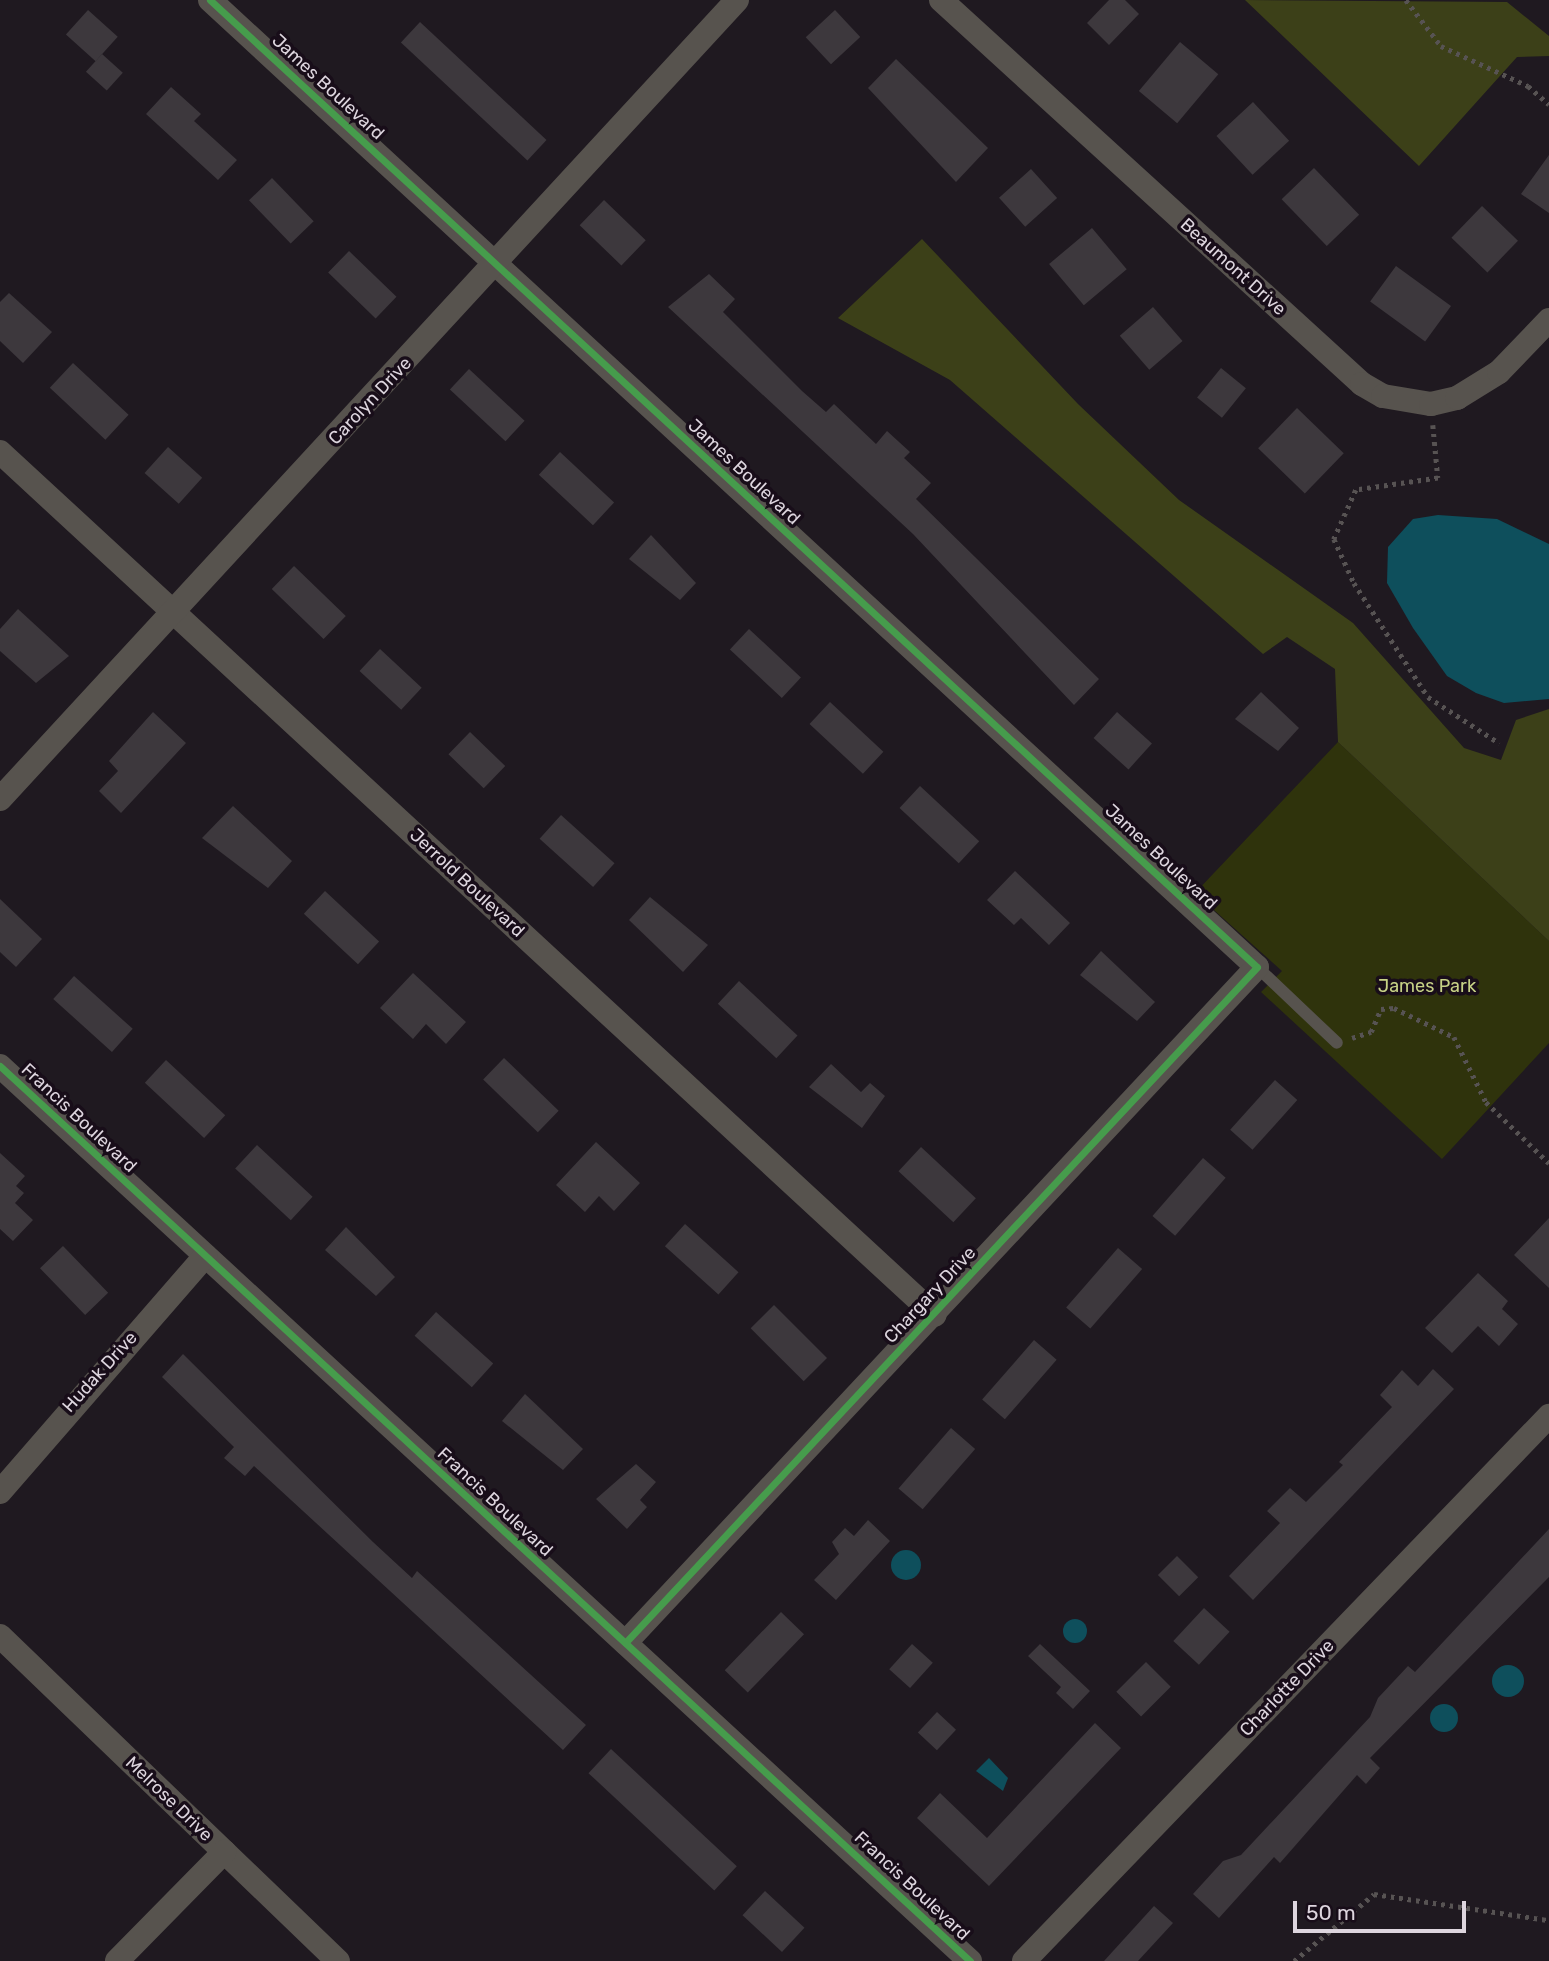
<!DOCTYPE html>
<html>
<head>
<meta charset="utf-8">
<style>
  body { margin:0 }
  #map { position:relative; width:1549px; height:1961px; overflow:hidden; background:#1f1920; font-family:Rubik,sans-serif }
  div>[style] { position:absolute }
  [style*='--x'] { left:calc(var(--x)*1px); top:calc(var(--y)*1px); width:calc(var(--w)*1px); rotate:calc(var(--a)*1deg) }
  .green>* { inset:0; background:#2f330c }
  .forest>* { inset:0; background:#3c4018 }
  .water>* { inset:0; background:#0e4f5c }
  .round { border-radius:50% }
  .building>* { inset:0; background:#3d383d; transform-origin:0 0 }
  .path>* { height:4.5px; margin-top:-2.25px; transform-origin:0; background:repeating-linear-gradient(90deg,#575353 0 3.5px,transparent 0 8.5px) }
  .service>* { height:12px; margin:-6px; padding:0 6px; transform-origin:6px; border-radius:6px; background:#57534e }
  .minor>* { height:24px; margin:-12px; padding:0 12px; transform-origin:12px; border-radius:12px; background:#57534e }
  .cycleway>* { height:7px; margin:-3.5px; padding:0 3.5px; transform-origin:3.5px; border-radius:3.5px; background:#469c4c }
  span { translate:-50% -50%; white-space:nowrap; text-align:center; line-height:1.15; -webkit-text-stroke:7px #180d19; paint-order:stroke }
  .street-label { font-size:18px; color:#ddd5de }
  .park-label { font-size:18px; color:#c7d286 }
  .scale { position:absolute; left:1293px; top:1901px; width:173px; height:32px; box-sizing:border-box; border:4px solid #ddd5de; border-top:0; padding-left:9px; font-size:21px; line-height:24px; white-space:nowrap; color:#ddd5de; -webkit-text-stroke:5px #180d19; paint-order:stroke }
</style>
</head>
<body>
<div id="map">
  <div class="green">
    <i style="clip-path:polygon(1338px 742px,1549px 941px,1549px 1043px,1442px 1159px,1261px 992px,1282px 971px,1195px 893px)"></i>
  </div>
  <div class="forest">
    <i style="clip-path:polygon(1245px 0,1507px 2px,1549px 36px,1549px 56px,1517px 57px,1419px 166px)"></i>
    <i style="clip-path:polygon(922px 239px,1078px 404px,1179px 500px,1353px 623px,1464px 748px,1501px 760px,1516px 720px,1549px 709px,1549px 941px,1338px 742px,1335px 669px,1287px 637px,1263px 654px,950px 380px,838px 318px)"></i>
  </div>
  <div class="water">
    <i style="clip-path:polygon(1438px 515px,1497px 519px,1549px 544px,1549px 699px,1504px 703px,1476px 693px,1447px 676px,1413px 628px,1387px 583px,1388px 547px,1413px 519px)"></i>
    <i class="round" style="left:891px;top:1550px;width:30px;height:30px"></i>
    <i class="round" style="left:1063px;top:1619px;width:24px;height:24px"></i>
    <i class="round" style="left:1492px;top:1665px;width:32px;height:32px"></i>
    <i class="round" style="left:1430px;top:1704px;width:28px;height:28px"></i>
    <i style="clip-path:polygon(989px 1758px,1008px 1778px,1003px 1791px,976px 1771px)"></i>
  </div>
  <div class="building">
    <i style="clip-path:polygon(1109px 0,1125px 0,1139px 14px,1109px 45px,1087px 23px)"></i>
    <i style="left:88px;top:10px;width:40px;height:33px;rotate:42deg"></i>
    <i style="left:835px;top:10px;width:37px;height:40px;rotate:47deg"></i>
    <i style="left:420px;top:22px;width:173px;height:28px;rotate:43deg"></i>
    <i style="left:1180px;top:42px;width:50px;height:64px;rotate:40deg"></i>
    <i style="left:102px;top:54px;width:28px;height:24px;rotate:42deg"></i>
    <i style="clip-path:polygon(896px 59px,988px 148px,956px 182px,868px 88px)"></i>
    <i style="clip-path:polygon(171px 87px,201px 114px,194px 121px,237px 160px,218px 180px,146px 114px)"></i>
    <i style="left:1253px;top:102px;width:53px;height:50px;rotate:47deg"></i>
    <i style="clip-path:polygon(1549px 155px,1549px 213px,1521px 194px)"></i>
    <i style="left:1314px;top:168px;width:65px;height:45px;rotate:46deg"></i>
    <i style="left:1031px;top:169px;width:39px;height:43px;rotate:48deg"></i>
    <i style="left:272px;top:178px;width:60px;height:32px;rotate:46deg"></i>
    <i style="left:604px;top:200px;width:58px;height:35px;rotate:44deg"></i>
    <i style="left:1482px;top:206px;width:50px;height:44px;rotate:44deg"></i>
    <i style="left:1092px;top:228px;width:54px;height:56px;rotate:50deg"></i>
    <i style="left:349px;top:251px;width:66px;height:30px;rotate:44deg"></i>
    <i style="left:1396px;top:266px;width:68px;height:44px;rotate:36deg"></i>
    <i style="clip-path:polygon(709px 274px,735px 299px,723px 312px,802px 391px,826px 412px,834px 404px,876px 444px,887px 431px,910px 452px,904px 458px,931px 483px,916px 499px,1099px 679px,1074px 705px,913px 534px,668px 307px)"></i>
    <i style="clip-path:polygon(9px 293px,52px 332px,23px 363px,0 341px,0 302px)"></i>
    <i style="left:1153px;top:307px;width:45px;height:44px;rotate:49deg"></i>
    <i style="left:73px;top:363px;width:76px;height:34px;rotate:43deg"></i>
    <i style="left:1221px;top:368px;width:32px;height:38px;rotate:39deg"></i>
    <i style="left:469px;top:369px;width:76px;height:28px;rotate:43deg"></i>
    <i style="left:1297px;top:408px;width:65px;height:56px;rotate:44deg"></i>
    <i style="left:168px;top:447px;width:46px;height:35px;rotate:42deg"></i>
    <i style="left:560px;top:452px;width:74px;height:31px;rotate:43deg"></i>
    <i style="clip-path:polygon(651px 535px,696px 583px,680px 600px,629px 559px)"></i>
    <i style="left:294px;top:566px;width:72px;height:32px;rotate:44deg"></i>
    <i style="clip-path:polygon(18px 609px,69px 656px,36px 683px,0 651px,0 629px)"></i>
    <i style="left:749px;top:629px;width:71px;height:28px;rotate:43deg"></i>
    <i style="left:380px;top:649px;width:57px;height:30px;rotate:43deg"></i>
    <i style="clip-path:polygon(1261px 692px,1299px 728px,1278px 751px,1235px 719px)"></i>
    <i style="left:830px;top:702px;width:73px;height:30px;rotate:43deg"></i>
    <i style="clip-path:polygon(153px 712px,186px 743px,121px 813px,99px 791px,118px 771px,109px 761px)"></i>
    <i style="left:1117px;top:712px;width:47px;height:35px;rotate:42deg"></i>
    <i style="left:470px;top:732px;width:49px;height:31px;rotate:44deg"></i>
    <i style="left:920px;top:786px;width:81px;height:30px;rotate:43deg"></i>
    <i style="clip-path:polygon(233px 806px,292px 861px,268px 888px,202px 838px)"></i>
    <i style="left:561px;top:815px;width:72px;height:32px;rotate:42deg"></i>
    <i style="clip-path:polygon(1015px 871px,1070px 923px,1049px 945px,1021px 918px,1014px 925px,987px 900px)"></i>
    <i style="left:325px;top:891px;width:74px;height:31px;rotate:43deg"></i>
    <i style="clip-path:polygon(650px 897px,708px 945px,683px 972px,629px 920px)"></i>
    <i style="clip-path:polygon(0 899px,42px 939px,16px 967px,0 952px)"></i>
    <i style="clip-path:polygon(1101px 951px,1155px 1002px,1137px 1021px,1080px 975px)"></i>
    <i style="clip-path:polygon(413px 973px,466px 1022px,446px 1044px,426px 1024px,413px 1039px,380px 1008px)"></i>
    <i style="left:74px;top:976px;width:79px;height:31px;rotate:42deg"></i>
    <i style="left:739px;top:981px;width:80px;height:31px;rotate:43deg"></i>
    <i style="left:504px;top:1058px;width:76px;height:30px;rotate:44deg"></i>
    <i style="left:166px;top:1060px;width:81px;height:31px;rotate:43deg"></i>
    <i style="clip-path:polygon(831px 1064px,861px 1092px,870px 1083px,885px 1096px,862px 1128px,809px 1087px)"></i>
    <i style="left:1275px;top:1080px;width:30px;height:67px;rotate:42deg"></i>
    <i style="clip-path:polygon(596px 1142px,640px 1183px,614px 1211px,599px 1196px,585px 1212px,556px 1185px)"></i>
    <i style="left:257px;top:1145px;width:76px;height:32px;rotate:43deg"></i>
    <i style="left:921px;top:1147px;width:75px;height:33px;rotate:43deg"></i>
    <i style="clip-path:polygon(0 1153px,25px 1176px,16px 1186px,24px 1193px,15px 1203px,33px 1220px,13px 1241px,0 1229px)"></i>
    <i style="left:1203px;top:1158px;width:30px;height:77px;rotate:41deg"></i>
    <i style="clip-path:polygon(1549px 1218px,1549px 1288px,1514px 1255px)"></i>
    <i style="left:685px;top:1224px;width:72px;height:30px;rotate:42deg"></i>
    <i style="clip-path:polygon(346px 1227px,395px 1277px,376px 1296px,325px 1250px)"></i>
    <i style="left:63px;top:1246px;width:65px;height:32px;rotate:46deg"></i>
    <i style="left:1118px;top:1248px;width:32px;height:79px;rotate:41deg"></i>
    <i style="clip-path:polygon(1478px 1273px,1508px 1301px,1502px 1309px,1518px 1324px,1499px 1346px,1478px 1326px,1452px 1353px,1425px 1328px)"></i>
    <i style="left:774px;top:1305px;width:75px;height:33px;rotate:45deg"></i>
    <i style="left:436px;top:1312px;width:77px;height:32px;rotate:42deg"></i>
    <i style="left:1034px;top:1340px;width:30px;height:79px;rotate:41deg"></i>
    <i style="clip-path:polygon(183px 1354px,373px 1542px,412px 1578px,417px 1571px,586px 1725px,563px 1750px,254px 1466px,245px 1476px,224px 1458px,234px 1447px,162px 1377px)"></i>
    <i style="clip-path:polygon(1433px 1369px,1454px 1389px,1253px 1600px,1229px 1576px,1280px 1523px,1267px 1511px,1290px 1488px,1306px 1502px,1343px 1465px,1339px 1462px,1392px 1407px,1380px 1395px,1402px 1370px,1418px 1386px)"></i>
    <i style="clip-path:polygon(525px 1394px,583px 1449px,563px 1470px,502px 1421px)"></i>
    <i style="left:951px;top:1428px;width:32px;height:80px;rotate:41deg"></i>
    <i style="clip-path:polygon(636px 1464px,656px 1482px,640px 1500px,647px 1507px,627px 1529px,596px 1499px)"></i>
    <i style="clip-path:polygon(868px 1520px,890px 1541px,836px 1600px,814px 1580px,839px 1554px,832px 1542px,845px 1528px,854px 1536px)"></i>
    <i style="clip-path:polygon(1549px 1529px,1549px 1577px,1370px 1758px,1380px 1768px,1366px 1784px,1357px 1775px,1280px 1863px,1274px 1857px,1219px 1918px,1193px 1894px,1223px 1861px,1241px 1855px,1370px 1717px,1378px 1698px,1408px 1666px,1415px 1672px)"></i>
    <i style="left:1177px;top:1556px;width:30px;height:27px;rotate:45deg"></i>
    <i style="left:1204px;top:1608px;width:35px;height:45px;rotate:43deg"></i>
    <i style="left:781px;top:1612px;width:32px;height:81px;rotate:44deg"></i>
    <i style="left:912px;top:1644px;width:28px;height:34px;rotate:42deg"></i>
    <i style="clip-path:polygon(1040px 1644px,1090px 1691px,1073px 1709px,1056px 1693px,1061px 1687px,1028px 1656px)"></i>
    <i style="left:1146px;top:1662px;width:35px;height:42px;rotate:45deg"></i>
    <i style="left:937px;top:1712px;width:26px;height:28px;rotate:43deg"></i>
    <i style="clip-path:polygon(1095px 1723px,1121px 1748px,989px 1886px,917px 1818px,940px 1793px,987px 1838px)"></i>
    <i style="left:611px;top:1749px;width:172px;height:33px;rotate:43deg"></i>
    <i style="left:765px;top:1891px;width:54px;height:33px;rotate:43deg"></i>
    <i style="clip-path:polygon(1154px 1906px,1173px 1923px,1138px 1961px,1104px 1961px)"></i>
  </div>
  <div class="path">
    <i style="--x:1406;--y:0;--w:58;--a:52.7"></i>
    <i style="--x:1441;--y:46;--w:96;--a:24.7"></i>
    <i style="--x:1528;--y:86;--w:28;--a:41"></i>
    <i style="--x:1433;--y:425;--w:53;--a:84.6"></i>
    <i style="--x:1438;--y:478;--w:83;--a:171.7"></i>
    <i style="--x:1356;--y:490;--w:54;--a:114.2"></i>
    <i style="--x:1334;--y:539;--w:48;--a:65.6"></i>
    <i style="--x:1354;--y:583;--w:136;--a:57"></i>
    <i style="--x:1428;--y:697;--w:85;--a:32.9"></i>
    <i style="--x:1352;--y:1038;--w:20;--a:-18"></i>
    <i style="--x:1371;--y:1032;--w:25;--a:-67"></i>
    <i style="--x:1381;--y:1009;--w:13;--a:-4"></i>
    <i style="--x:1394;--y:1008;--w:67;--a:25.8"></i>
    <i style="--x:1454;--y:1037;--w:72;--a:63.8"></i>
    <i style="--x:1486;--y:1102;--w:88;--a:44.1"></i>
    <i style="--x:1294;--y:1961;--w:104;--a:-39.9"></i>
    <i style="--x:1374;--y:1894;--w:177;--a:8.5"></i>
  </div>
  <div class="service">
    <i style="--x:1257;--y:967;--w:110;--a:43.5"></i>
  </div>
  <div class="minor">
    <i style="--x:210;--y:0;--w:1425;--a:42.73"></i>
    <i style="--x:1257;--y:967;--w:925;--a:133.07"></i>
    <i style="--x:941;--y:0;--w:570;--a:42.37"></i>
    <i style="--x:1362;--y:384;--w:24;--a:30"></i>
    <i style="--x:1383;--y:396;--w:49;--a:9.5"></i>
    <i style="--x:1431;--y:404;--w:27;--a:-13"></i>
    <i style="--x:1457;--y:398;--w:49;--a:-31.8"></i>
    <i style="--x:1499;--y:372;--w:72;--a:-46.1"></i>
    <i style="--x:0;--y:452;--w:1272;--a:42.71"></i>
    <i style="--x:0;--y:799;--w:1087;--a:-47.31"></i>
    <i style="--x:0;--y:1066;--w:1320;--a:42.7"></i>
    <i style="--x:0;--y:1492;--w:313;--a:-49"></i>
    <i style="--x:0;--y:1636;--w:469;--a:43.9"></i>
    <i style="--x:117;--y:1961;--w:153;--a:-45.5"></i>
    <i style="--x:1024;--y:1961;--w:757;--a:-46.07"></i>
  </div>
  <div class="cycleway">
    <i style="--x:210;--y:0;--w:1425;--a:42.73"></i>
    <i style="--x:1257;--y:967;--w:925;--a:133.07"></i>
    <i style="--x:0;--y:1066;--w:1320;--a:42.7"></i>
  </div>
  <div class="street-label">
    <span style="left:328px;top:87px;rotate:43deg">James Boulevard</span>
    <span style="left:1233px;top:267px;rotate:42deg">Beaumont Drive</span>
    <span style="left:370px;top:401px;rotate:-47deg">Carolyn Drive</span>
    <span style="left:744px;top:472px;rotate:43deg">James Boulevard</span>
    <span style="left:1161px;top:857px;rotate:43deg">James Boulevard</span>
    <span style="left:467px;top:883px;rotate:43deg">Jerrold Boulevard</span>
    <span style="left:79px;top:1118px;rotate:43deg">Francis Boulevard</span>
    <span style="left:930px;top:1295px;rotate:-47deg">Chargary Drive</span>
    <span style="left:100px;top:1372px;rotate:-48deg">Hudak Drive</span>
    <span style="left:495px;top:1502px;rotate:43deg">Francis Boulevard</span>
    <span style="left:1287px;top:1688px;rotate:-46deg">Charlotte Drive</span>
    <span style="left:169px;top:1799px;rotate:44deg">Melrose Drive</span>
    <span style="left:912px;top:1886px;rotate:43deg">Francis Boulevard</span>
  </div>
  <div class="park-label">
    <span style="left:1427px;top:986px">James Park</span>
  </div>
  <div class="scale">50 m</div>
</div>
</body>
</html>
